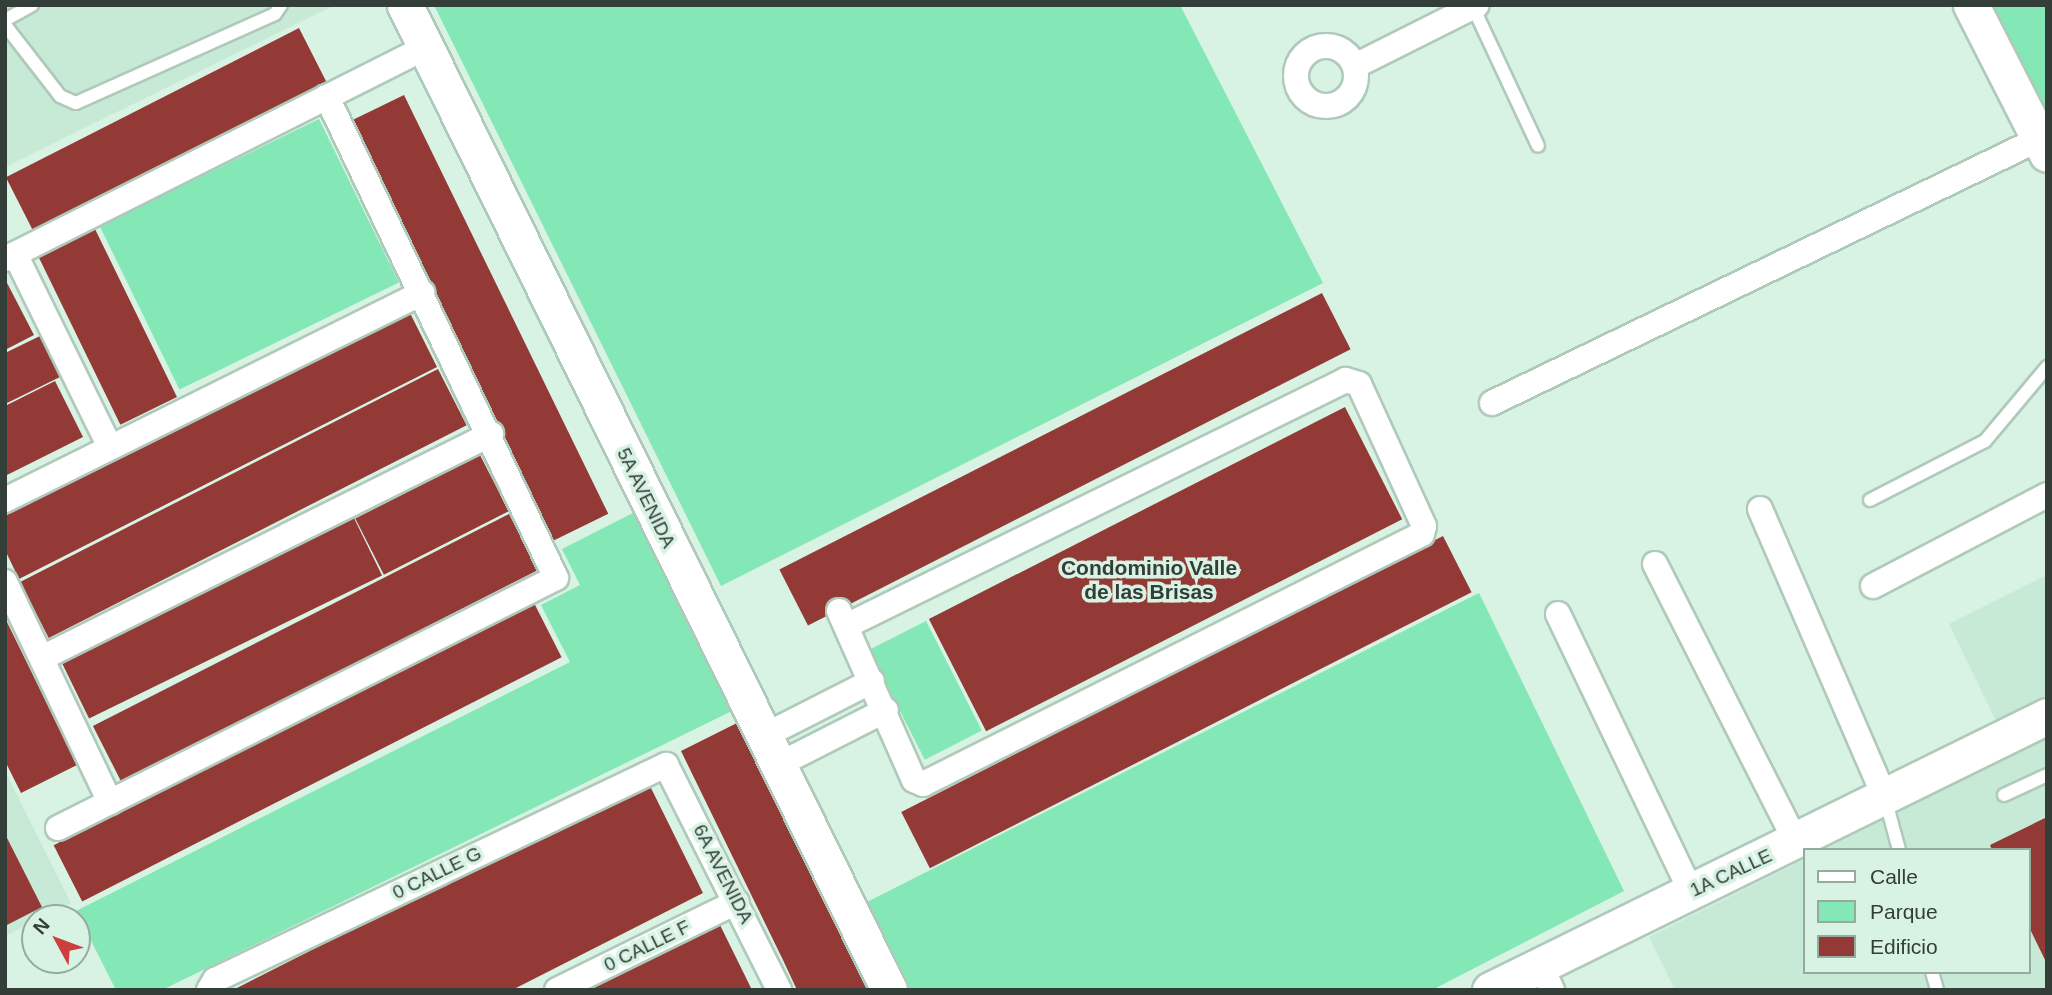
<!DOCTYPE html>
<html>
<head>
<meta charset="utf-8">
<style>
  body { margin:0 }
  #map { position:relative; width:2052px; height:995px; overflow:hidden; background:#d8f2e3; font-family:Arial,sans-serif }
  div>[style] { position:absolute }
  [style*='--x'] { left:calc(var(--x)*1px); top:calc(var(--y)*1px); width:calc(var(--w)*1px); rotate:calc(var(--a)*1deg) }
  .built>* { inset:0; background:#c7ead6 }
  .green>* { inset:0; background:#83e7b6; transform-origin:0 0 }
  .building>* { inset:0; background:#933a37; transform-origin:0 0 }
  .roads { filter:drop-shadow(2px 0 #afc9ba) drop-shadow(-2px 0 #afc9ba) drop-shadow(0 2px #afc9ba) drop-shadow(0 -2px #afc9ba) }
  .lane>* { height:12px; margin:-6px; padding:0 6px; transform-origin:6px; border-radius:6px; background:#fff }
  .street>* { height:24px; margin:-12px; padding:0 12px; transform-origin:12px; border-radius:12px; background:#fff }
  .street>.ring { margin:-12px; padding:0; box-sizing:content-box; background:none; border:24px solid #fff; border-radius:50% }
  .secondary>* { height:35px; margin:-17.5px; padding:0 17.5px; transform-origin:17.5px; border-radius:17.5px; background:#fff }
  span { translate:-50% -50%; white-space:nowrap; text-align:center; line-height:1.15; -webkit-text-stroke:7px #d8f2e3; paint-order:stroke }
  .street-label { font-size:19px; color:#333e38 }
  .neighbourhood-label { font-size:21px; color:#333e38; font-weight:700 }
  .frame { position:absolute; inset:0; border:7px solid #333e38; pointer-events:none }
  .legend { position:absolute; left:1803px; top:848px; width:228px; height:126px; box-sizing:border-box; background:#d8f2e3; border:2px solid #96aa9f; margin:0; padding:9px 12px; list-style:none; font-size:21px; color:#333e38 }
  .legend li { display:flex; align-items:center; gap:14px; height:35px }
  .legend b { width:35px; border:2px solid #96aa9f }
  .north { position:absolute; left:21px; top:904px; width:70px; height:70px; box-sizing:border-box; background:#d8f2e3; border:2px solid #96aa9f; border-radius:50%; rotate:311deg; font-size:19px; font-weight:700; line-height:28px; text-align:center; color:#333e38 }
  .north::after { content:''; display:block; margin:auto; width:24px; height:32px; background:#cd3e3f; clip-path:polygon(50% 0,100% 100%,50% 72%,0 100%) }
</style>
</head>
<body>
<div id="map">
  <div class="built">
    <i style="clip-path:polygon(5px 5px,335px 5px,5px 167px)"></i>
    <i style="clip-path:polygon(2047px 575px,2047px 696px,1996px 721px,1949px 624px)"></i>
    <i style="clip-path:polygon(2047px 738px,2047px 990px,1675px 990px,1649px 937px,1805px 859px,1805px 972px,2029px 972px,2029px 850px,1823px 850px)"></i>
    <i style="clip-path:polygon(5px 771px,71px 903px,5px 936px)"></i>
  </div>
  <div class="green">
    <i style="clip-path:polygon(434px 5px,1180px 5px,1323px 283px,721px 586px)"></i>
    <i style="clip-path:polygon(1992px 5px,2047px 5px,2047px 112px)"></i>
    <i style="left:319px;top:119px;width:182px;height:244px;rotate:64deg"></i>
    <i style="clip-path:polygon(633px 513px,736px 709px,162px 990px,116px 990px,76px 911px,570px 662px,541px 605px,580px 585px,562px 549px)"></i>
    <i style="clip-path:polygon(1479px 593px,1624px 891px,1432px 990px,909px 990px,867px 902px)"></i>
    <i style="left:926px;top:621px;width:123px;height:64px;rotate:63deg"></i>
  </div>
  <div class="building">
    <i style="left:299px;top:28px;width:63px;height:329px;rotate:63deg"></i>
    <i style="left:404px;top:95px;width:466px;height:63px;rotate:64deg"></i>
    <i style="left:95px;top:229px;width:187px;height:63px;rotate:64deg"></i>
    <i style="clip-path:polygon(5px 279px,34px 335px,5px 350px)"></i>
    <i style="left:1322px;top:293px;width:63px;height:609px;rotate:63deg"></i>
    <i style="clip-path:polygon(409px 311px,437px 367px,19px 579px,5px 550px,5px 516px)"></i>
    <i style="clip-path:polygon(40px 336px,60px 377px,5px 404px,5px 353px)"></i>
    <i style="left:438px;top:369px;width:63px;height:469px;rotate:63deg"></i>
    <i style="clip-path:polygon(55px 381px,83px 437px,5px 476px,5px 406px)"></i>
    <i style="left:1345px;top:407px;width:126px;height:467px;rotate:63deg"></i>
    <i style="left:480px;top:455px;width:63px;height:140px;rotate:63deg"></i>
    <i style="left:509px;top:514px;width:63px;height:467px;rotate:63deg"></i>
    <i style="left:354px;top:518px;width:64px;height:326px;rotate:64deg"></i>
    <i style="left:1443px;top:536px;width:63px;height:608px;rotate:63deg"></i>
    <i style="left:533px;top:601px;width:63px;height:538px;rotate:63deg"></i>
    <i style="clip-path:polygon(5px 618px,77px 765px,21px 793px,5px 761px)"></i>
    <i style="clip-path:polygon(737px 723px,758px 765px,867px 990px,797px 990px,783px 960px,681px 751px)"></i>
    <i style="clip-path:polygon(647px 780px,703px 893px,512px 990px,233px 990px)"></i>
    <i style="clip-path:polygon(2047px 817px,2047px 964px,2029px 927px,2029px 850px,1992px 850px,1990px 845px)"></i>
    <i style="clip-path:polygon(5px 834px,42px 907px,5px 926px)"></i>
    <i style="clip-path:polygon(719px 923px,752px 990px,587px 990px,698px 933px)"></i>
  </div>
  <div class="roads">
    <div class="lane">
      <i style="--x:1473;--y:7;--w:153;--a:64.9"></i>
      <i style="--x:5;--y:20;--w:31;--a:-29"></i>
      <i style="--x:5;--y:25;--w:90;--a:52.2"></i>
      <i style="--x:60;--y:96;--w:17;--a:24"></i>
      <i style="--x:76;--y:103;--w:218;--a:-24.1"></i>
      <i style="--x:275;--y:14;--w:11;--a:-56"></i>
      <i style="--x:1870;--y:500;--w:129;--a:-27.2"></i>
      <i style="--x:1985;--y:441;--w:97;--a:-50"></i>
      <i style="--x:2004;--y:795;--w:47;--a:-24.9"></i>
      <i style="--x:1885;--y:798;--w:54;--a:74.9"></i>
      <i style="--x:1932;--y:972;--w:19;--a:74"></i>
    </div>
    <div class="street">
      <i class="ring" style="left:1296px;top:46px;width:36px;height:36px"></i>
      <i style="--x:1355;--y:66;--w:136;--a:-26.6"></i>
      <i style="--x:15;--y:254;--w:215;--a:63.8"></i>
      <i style="--x:5;--y:259;--w:469;--a:-26.7"></i>
      <i style="--x:1492;--y:403;--w:607;--a:-25.76"></i>
      <i style="--x:5;--y:500;--w:466;--a:-26.4"></i>
      <i style="--x:1760;--y:509;--w:315;--a:66.6"></i>
      <i style="--x:1655;--y:564;--w:312;--a:63.1"></i>
      <i style="--x:5;--y:582;--w:244;--a:64.5"></i>
      <i style="--x:1873;--y:586;--w:196;--a:-27.6"></i>
      <i style="--x:839;--y:611;--w:185;--a:66.1"></i>
      <i style="--x:914;--y:780;--w:10;--a:24"></i>
      <i style="--x:923;--y:784;--w:558;--a:-26.61"></i>
      <i style="--x:1422;--y:534;--w:8;--a:-76"></i>
      <i style="--x:1424;--y:526;--w:156;--a:-114.6"></i>
      <i style="--x:1359;--y:384;--w:14;--a:-163"></i>
      <i style="--x:1346;--y:380;--w:557;--a:153.8"></i>
      <i style="--x:1558;--y:614;--w:308;--a:64.4"></i>
      <i style="--x:42;--y:658;--w:502;--a:-26.51"></i>
      <i style="--x:764;--y:736;--w:121;--a:-27"></i>
      <i style="--x:778;--y:765;--w:121;--a:-27"></i>
      <i style="--x:58;--y:828;--w:557;--a:-26.66"></i>
      <i style="--x:556;--y:578;--w:533;--a:-115.46"></i>
      <i style="--x:1540;--y:964;--w:29;--a:65"></i>
      <i style="--x:209;--y:990;--w:12;--a:-59"></i>
      <i style="--x:215;--y:980;--w:500;--a:-25.5"></i>
      <i style="--x:666;--y:765;--w:252;--a:63.3"></i>
      <i style="--x:557;--y:990;--w:200;--a:-26.1"></i>
    </div>
    <div class="secondary">
      <i style="--x:405;--y:5;--w:1097;--a:63.83"></i>
      <i style="--x:1971;--y:5;--w:167;--a:63"></i>
      <i style="--x:1490;--y:990;--w:621;--a:-26.19"></i>
    </div>
  </div>
  <div class="street-label">
    <span style="left:646px;top:498px;rotate:64deg">5A AVENIDA</span>
    <span style="left:437px;top:873px;rotate:-26deg">0 CALLE G</span>
    <span style="left:1731px;top:873px;rotate:-25deg">1A CALLE</span>
    <span style="left:723px;top:874px;rotate:63deg">6A AVENIDA</span>
    <span style="left:647px;top:946px;rotate:-26deg">0 CALLE F</span>
  </div>
  <div class="neighbourhood-label">
    <span style="left:1149px;top:580px">Condominio Valle<br>de las Brisas</span>
  </div>
  <div class="frame"></div>
  <ul class="legend">
  <li><b style="height:9px;background:#fff"></b>Calle</li>
  <li><b style="height:19px;background:#83e7b6"></b>Parque</li>
  <li><b style="height:19px;background:#933a37"></b>Edificio</li>
  </ul>
  <div class="north">N</div>
</div>
</body>
</html>
